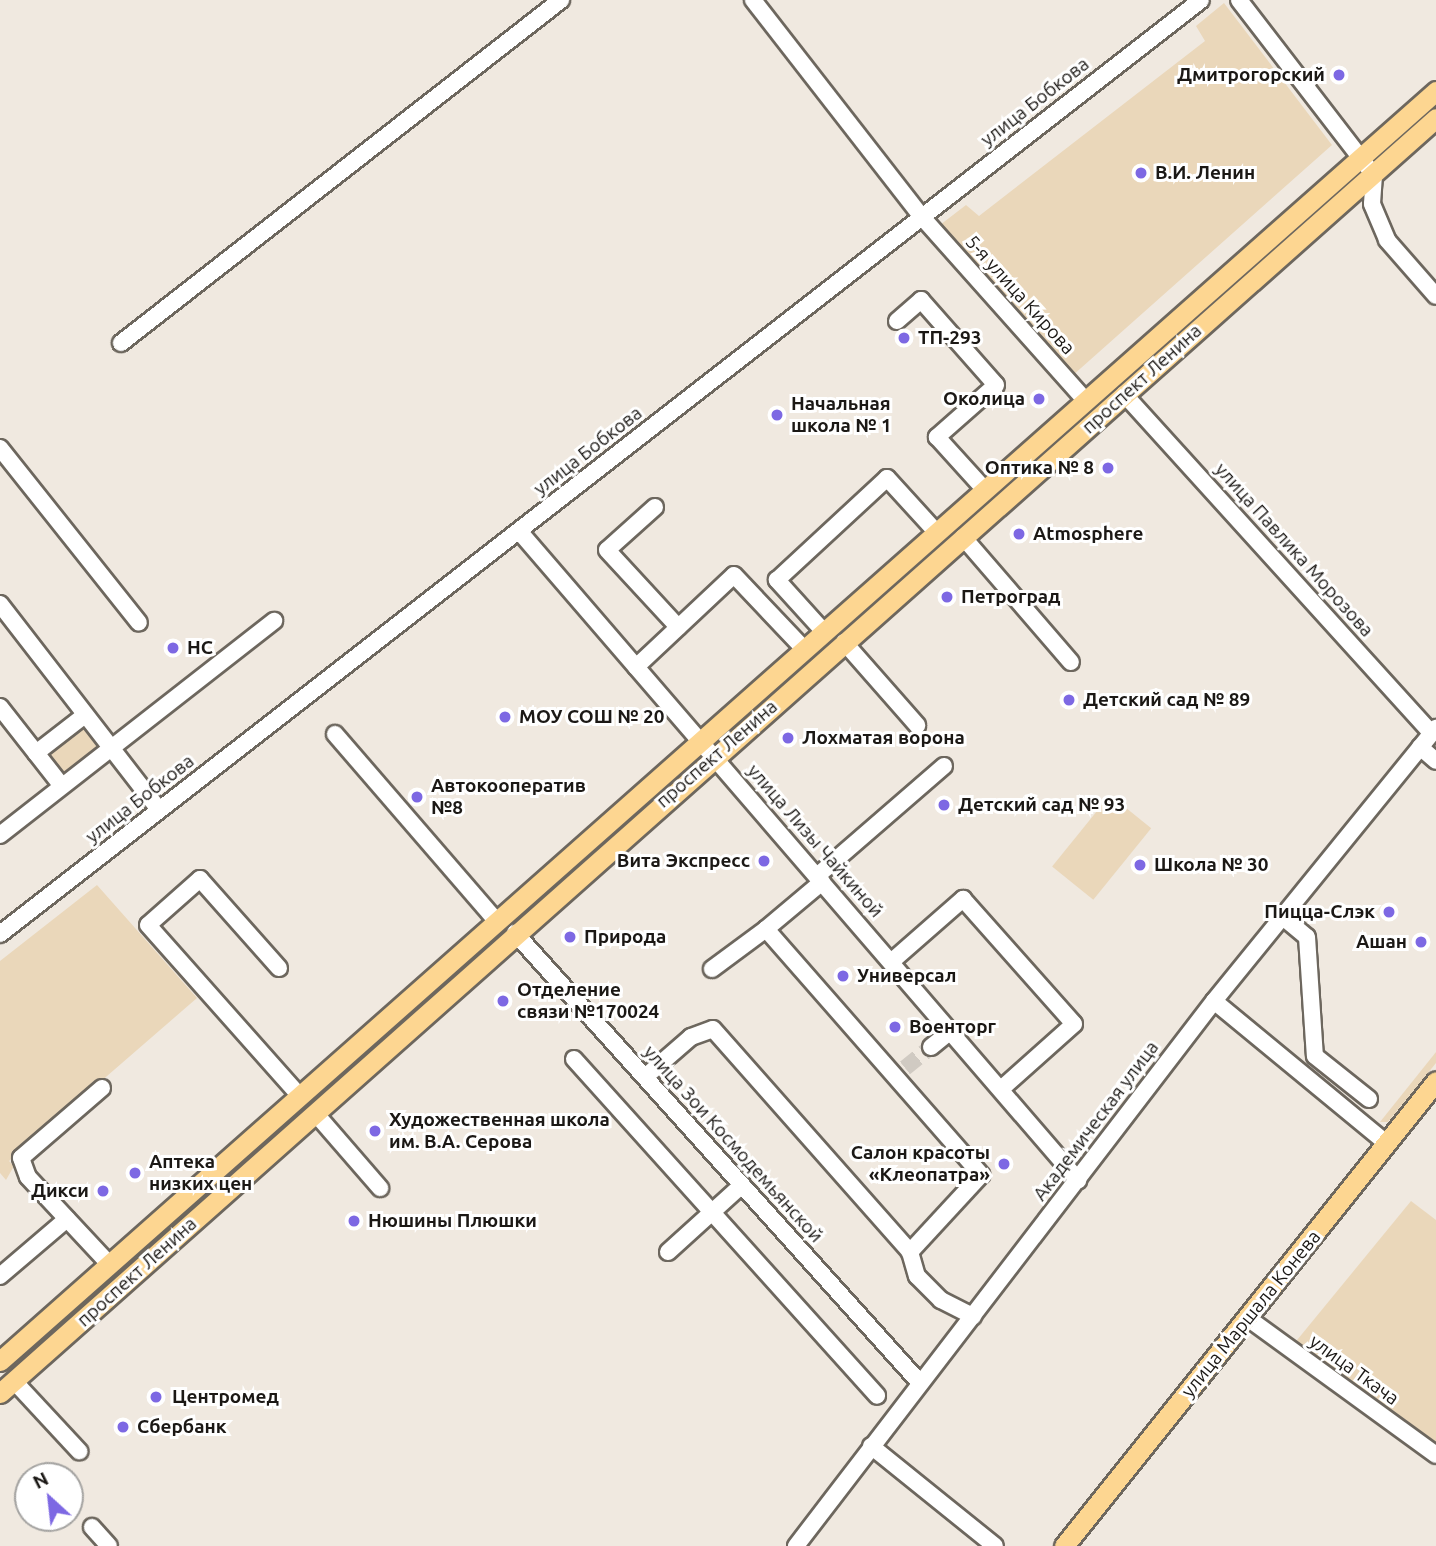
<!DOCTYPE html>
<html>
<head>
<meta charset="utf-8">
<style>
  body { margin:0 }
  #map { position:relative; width:1436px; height:1546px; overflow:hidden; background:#f0e9e0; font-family:Ubuntu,sans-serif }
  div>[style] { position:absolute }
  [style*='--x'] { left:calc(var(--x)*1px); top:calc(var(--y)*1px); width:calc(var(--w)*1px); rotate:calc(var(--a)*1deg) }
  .green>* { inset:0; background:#ead7ba; transform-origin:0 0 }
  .minor-tunnel>* { height:16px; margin-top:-8px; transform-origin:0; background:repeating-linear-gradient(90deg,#d0cac2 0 16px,transparent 0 24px) }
  .roads { filter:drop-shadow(2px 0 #6d675e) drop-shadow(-2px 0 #6d675e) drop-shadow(0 2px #6d675e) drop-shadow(0 -2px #6d675e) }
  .minor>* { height:16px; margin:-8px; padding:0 8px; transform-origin:8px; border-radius:8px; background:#fff }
  .major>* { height:19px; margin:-9.5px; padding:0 9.5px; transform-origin:9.5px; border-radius:9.5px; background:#fdd691 }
  .dots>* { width:19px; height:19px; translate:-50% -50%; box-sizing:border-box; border:4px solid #fff; border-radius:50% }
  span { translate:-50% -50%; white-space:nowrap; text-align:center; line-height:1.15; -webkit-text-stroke:6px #fff; paint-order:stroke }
  .poi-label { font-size:19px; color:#1b1815; font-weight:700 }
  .right { translate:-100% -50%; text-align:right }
  .left { translate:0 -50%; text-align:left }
  .street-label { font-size:19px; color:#1b1815 }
  .north { position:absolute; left:14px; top:1462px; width:70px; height:70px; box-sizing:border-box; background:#fff; border:2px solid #a4a3a1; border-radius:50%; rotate:333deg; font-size:19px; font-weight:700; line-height:28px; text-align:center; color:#1b1815 }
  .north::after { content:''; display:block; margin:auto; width:24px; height:32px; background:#7d68e3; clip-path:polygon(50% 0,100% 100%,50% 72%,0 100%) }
</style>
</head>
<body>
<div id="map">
  <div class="green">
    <i style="clip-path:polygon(1224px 3px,1332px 145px,1072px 376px,940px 225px,966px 205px,979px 216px,1205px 41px,1196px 26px)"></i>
    <i style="left:81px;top:726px;width:31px;height:47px;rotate:52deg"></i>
    <i style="left:1110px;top:795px;width:53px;height:92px;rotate:39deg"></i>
    <i style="clip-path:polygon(97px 885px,197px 998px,9px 1161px,14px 1166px,6px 1180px,0 1173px,0 961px)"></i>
    <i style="clip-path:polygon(1436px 1052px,1436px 1063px,1388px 1122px,1380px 1122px)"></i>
    <i style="clip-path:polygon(1411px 1201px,1436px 1220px,1436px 1447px,1293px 1345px)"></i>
  </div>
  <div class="minor-tunnel">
    <i style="--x:905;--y:1068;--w:33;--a:-39"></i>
  </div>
  <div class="roads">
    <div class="minor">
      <i style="--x:753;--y:0;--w:275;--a:52.1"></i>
      <i style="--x:922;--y:217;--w:246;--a:48.3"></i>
      <i style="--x:1239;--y:0;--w:221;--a:52.4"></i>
      <i style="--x:1374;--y:175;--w:29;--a:94"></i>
      <i style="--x:1372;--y:204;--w:39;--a:67"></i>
      <i style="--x:1387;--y:240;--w:74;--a:48.8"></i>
      <i style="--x:897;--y:321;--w:32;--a:-41"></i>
      <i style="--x:921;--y:300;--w:113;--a:48.6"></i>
      <i style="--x:996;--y:385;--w:79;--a:138.6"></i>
      <i style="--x:937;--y:437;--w:72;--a:47.8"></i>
      <i style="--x:121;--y:343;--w:558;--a:-37.94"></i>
      <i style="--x:1124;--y:394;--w:457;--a:47.8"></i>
      <i style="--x:0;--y:448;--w:223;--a:51.5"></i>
      <i style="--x:655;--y:507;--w:64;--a:138.1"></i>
      <i style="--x:607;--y:550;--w:105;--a:47.3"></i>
      <i style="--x:519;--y:531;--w:857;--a:49.26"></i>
      <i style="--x:963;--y:537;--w:165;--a:49.2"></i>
      <i style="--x:0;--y:604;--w:260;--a:52.3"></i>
      <i style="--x:825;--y:633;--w:72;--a:-132.2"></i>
      <i style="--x:777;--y:580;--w:150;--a:-42.8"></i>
      <i style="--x:887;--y:478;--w:74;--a:47.7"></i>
      <i style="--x:844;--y:642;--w:111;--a:48.7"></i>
      <i style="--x:636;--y:667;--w:134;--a:-43.2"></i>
      <i style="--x:734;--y:575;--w:103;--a:46.6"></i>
      <i style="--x:0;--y:707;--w:100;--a:51.9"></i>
      <i style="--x:335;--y:734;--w:248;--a:49.2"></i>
      <i style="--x:1420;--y:747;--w:21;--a:41"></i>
      <i style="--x:36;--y:753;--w:62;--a:-37.8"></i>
      <i style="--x:0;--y:835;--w:348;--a:-38"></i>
      <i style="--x:817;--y:876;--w:168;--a:-40.9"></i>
      <i style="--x:822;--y:882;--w:73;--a:140"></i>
      <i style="--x:766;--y:929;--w:327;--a:48.8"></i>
      <i style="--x:981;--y:1175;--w:105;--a:132.7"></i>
      <i style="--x:1283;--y:917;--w:31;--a:40"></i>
      <i style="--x:1307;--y:937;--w:119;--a:86.2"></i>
      <i style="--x:1315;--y:1056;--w:69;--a:38.5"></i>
      <i style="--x:515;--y:933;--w:605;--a:48.01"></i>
      <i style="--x:0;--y:934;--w:1521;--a:-37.87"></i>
      <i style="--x:891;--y:962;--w:96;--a:-41.2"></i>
      <i style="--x:963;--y:899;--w:167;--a:48.4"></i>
      <i style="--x:1074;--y:1024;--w:98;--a:138.3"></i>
      <i style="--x:279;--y:968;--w:119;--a:-131.6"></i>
      <i style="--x:200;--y:879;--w:69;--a:138.5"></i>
      <i style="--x:148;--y:925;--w:229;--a:48.4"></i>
      <i style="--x:712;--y:969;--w:67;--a:-36.5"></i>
      <i style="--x:1214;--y:1001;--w:223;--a:39.5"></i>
      <i style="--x:931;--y:1047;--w:26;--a:-39"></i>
      <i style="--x:574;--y:1059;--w:453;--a:48"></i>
      <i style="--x:645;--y:1077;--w:61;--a:-41"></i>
      <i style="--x:691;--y:1037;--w:23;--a:-20"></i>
      <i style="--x:713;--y:1029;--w:298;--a:48.5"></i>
      <i style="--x:910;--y:1252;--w:25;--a:74"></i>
      <i style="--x:917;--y:1276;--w:34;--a:45"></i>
      <i style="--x:941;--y:1300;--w:36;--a:27"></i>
      <i style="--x:102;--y:1088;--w:107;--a:139.2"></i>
      <i style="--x:21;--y:1158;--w:20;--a:70"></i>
      <i style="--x:28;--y:1177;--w:119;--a:47"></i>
      <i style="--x:316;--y:1114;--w:98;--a:49.1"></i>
      <i style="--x:668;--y:1252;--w:100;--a:-42.2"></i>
      <i style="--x:0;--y:1276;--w:88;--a:-40.4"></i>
      <i style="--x:1249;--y:1319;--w:231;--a:36"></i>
      <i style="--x:14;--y:1381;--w:96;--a:47.1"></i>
      <i style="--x:871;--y:1446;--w:159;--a:38.9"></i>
      <i style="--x:92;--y:1527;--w:25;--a:48"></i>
      <i style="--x:796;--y:1546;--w:687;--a:-52.51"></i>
      <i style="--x:1214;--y:1001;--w:352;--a:-50.9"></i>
    </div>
    <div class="major">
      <i style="--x:0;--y:1361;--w:1917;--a:-41.49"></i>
      <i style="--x:0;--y:1393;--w:1920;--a:-41.6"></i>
      <i style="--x:1064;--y:1546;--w:595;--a:-51.34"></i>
    </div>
  </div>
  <div class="dots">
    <i style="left:1339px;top:75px;background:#7d68e3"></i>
    <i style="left:1141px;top:173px;background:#7d68e3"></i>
    <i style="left:904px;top:338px;background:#7d68e3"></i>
    <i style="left:1039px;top:399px;background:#7d68e3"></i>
    <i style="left:777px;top:415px;background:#7d68e3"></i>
    <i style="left:1108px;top:468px;background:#7d68e3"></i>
    <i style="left:1019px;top:534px;background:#7d68e3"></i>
    <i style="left:947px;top:597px;background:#7d68e3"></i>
    <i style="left:173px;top:648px;background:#7d68e3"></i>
    <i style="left:1069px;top:700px;background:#7d68e3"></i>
    <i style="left:505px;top:717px;background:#7d68e3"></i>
    <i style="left:788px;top:738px;background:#7d68e3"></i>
    <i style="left:417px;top:797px;background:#7d68e3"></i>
    <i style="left:944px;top:805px;background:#7d68e3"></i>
    <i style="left:764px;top:861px;background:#7d68e3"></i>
    <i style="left:1140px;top:865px;background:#7d68e3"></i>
    <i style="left:1389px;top:912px;background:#7d68e3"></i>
    <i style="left:570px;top:937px;background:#7d68e3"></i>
    <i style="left:1421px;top:942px;background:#7d68e3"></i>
    <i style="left:843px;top:976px;background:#7d68e3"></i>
    <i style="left:503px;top:1001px;background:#7d68e3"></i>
    <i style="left:895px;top:1027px;background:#7d68e3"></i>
    <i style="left:375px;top:1131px;background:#7d68e3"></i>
    <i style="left:1004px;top:1164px;background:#7d68e3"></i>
    <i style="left:135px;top:1173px;background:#7d68e3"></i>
    <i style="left:103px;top:1191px;background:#7d68e3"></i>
    <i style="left:354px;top:1221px;background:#7d68e3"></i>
    <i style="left:156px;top:1397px;background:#7d68e3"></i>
    <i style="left:123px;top:1427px;background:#7d68e3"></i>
  </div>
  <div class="poi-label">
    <span class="right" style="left:1325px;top:75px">Дмитрогорский</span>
    <span class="left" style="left:1155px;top:173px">В.И. Ленин</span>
    <span class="left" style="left:918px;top:338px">ТП-293</span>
    <span class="right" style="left:1025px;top:399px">Околица</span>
    <span class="left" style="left:791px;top:415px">Начальная<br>школа № 1</span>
    <span class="right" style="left:1094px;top:468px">Оптика № 8</span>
    <span class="left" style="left:1033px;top:534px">Atmosphere</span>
    <span class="left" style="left:961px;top:597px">Петроград</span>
    <span class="left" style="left:187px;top:648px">НС</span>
    <span class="left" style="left:1083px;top:700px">Детский сад № 89</span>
    <span class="left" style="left:519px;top:717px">МОУ СОШ № 20</span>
    <span class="left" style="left:802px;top:738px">Лохматая ворона</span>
    <span class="left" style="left:431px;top:797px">Автокооператив<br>№8</span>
    <span class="left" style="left:958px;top:805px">Детский сад № 93</span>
    <span class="right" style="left:750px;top:861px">Вита Экспресс</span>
    <span class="left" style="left:1154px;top:865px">Школа № 30</span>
    <span class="right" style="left:1375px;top:912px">Пицца-Слэк</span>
    <span class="left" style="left:584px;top:937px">Природа</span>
    <span class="right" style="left:1407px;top:942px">Ашан</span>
    <span class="left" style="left:857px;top:976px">Универсал</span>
    <span class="left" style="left:517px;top:1001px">Отделение<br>связи №170024</span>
    <span class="left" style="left:909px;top:1027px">Военторг</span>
    <span class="left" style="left:389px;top:1131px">Художественная школа<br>им. В.А. Серова</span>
    <span class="right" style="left:990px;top:1164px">Салон красоты<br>«Клеопатра»</span>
    <span class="left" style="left:149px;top:1173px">Аптека<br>низких цен</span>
    <span class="right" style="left:89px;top:1191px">Дикси</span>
    <span class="left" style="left:368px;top:1221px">Нюшины Плюшки</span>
    <span class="left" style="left:172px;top:1397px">Центромед</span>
    <span class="left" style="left:137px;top:1427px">Сбербанк</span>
  </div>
  <div class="street-label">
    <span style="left:1035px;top:102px;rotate:-38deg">улица Бобкова</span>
    <span style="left:1020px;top:295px;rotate:48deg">5-я улица Кирова</span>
    <span style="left:1142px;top:379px;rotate:-42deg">проспект Ленина</span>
    <span style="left:588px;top:451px;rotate:-38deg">улица Бобкова</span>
    <span style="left:1294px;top:550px;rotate:48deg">улица Павлика Морозова</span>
    <span style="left:717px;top:754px;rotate:-41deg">проспект Ленина</span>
    <span style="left:140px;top:799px;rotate:-38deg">улица Бобкова</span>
    <span style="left:815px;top:841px;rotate:49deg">улица Лизы Чайкиной</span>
    <span style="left:1096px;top:1121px;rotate:-53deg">Академическая улица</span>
    <span style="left:733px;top:1144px;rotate:48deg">улица Зои Космодемьянской</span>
    <span style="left:137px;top:1272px;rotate:-42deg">проспект Ленина</span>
    <span style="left:1251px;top:1314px;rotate:-51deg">улица Маршала Конева</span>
    <span style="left:1354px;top:1370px;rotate:36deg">улица Ткача</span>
  </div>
  <div class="north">N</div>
</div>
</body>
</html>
